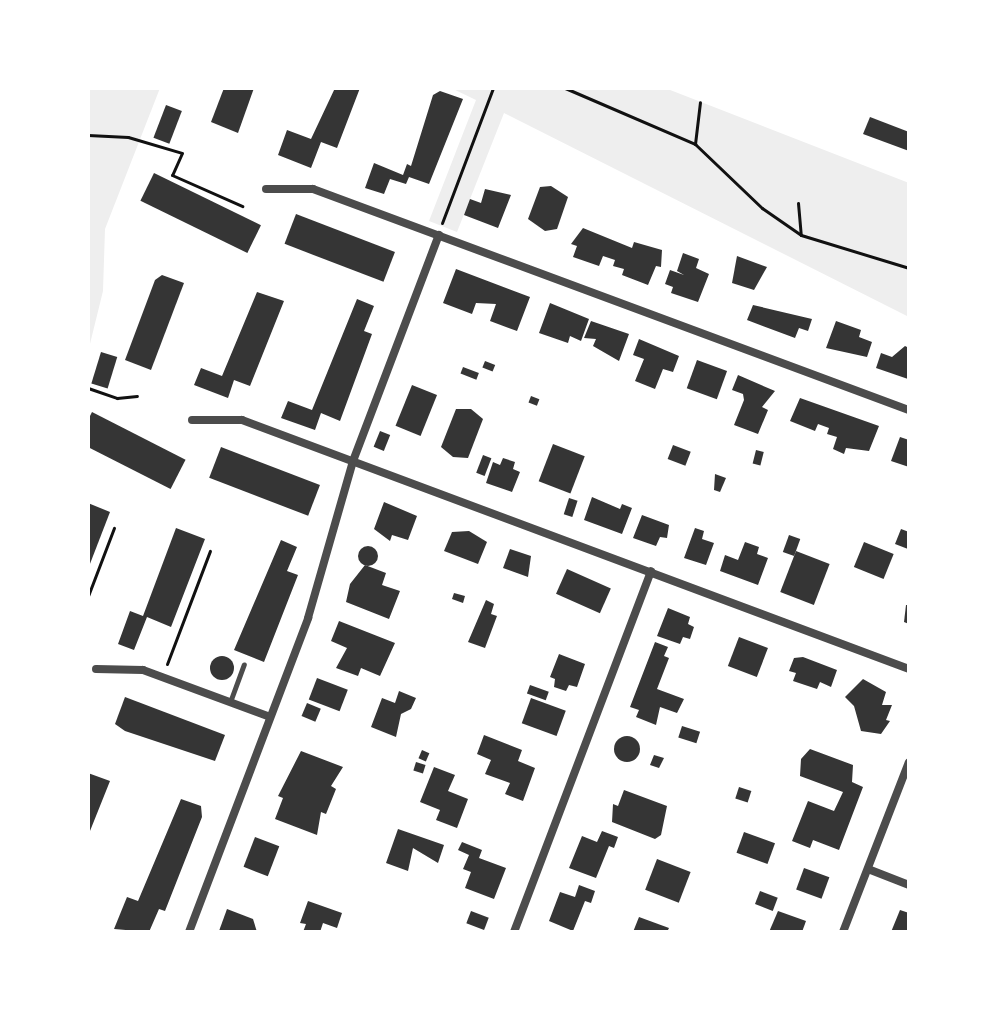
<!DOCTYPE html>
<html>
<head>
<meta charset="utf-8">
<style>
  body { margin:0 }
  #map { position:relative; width:997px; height:1020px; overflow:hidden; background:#fff; font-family:"Source Sans 3",sans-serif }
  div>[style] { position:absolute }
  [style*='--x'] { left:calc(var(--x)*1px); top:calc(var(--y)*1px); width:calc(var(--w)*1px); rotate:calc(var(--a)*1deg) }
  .green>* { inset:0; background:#eee }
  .building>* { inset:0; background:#353535; transform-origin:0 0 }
  .round { border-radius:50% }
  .path>* { height:3px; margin:-1.5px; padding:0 1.5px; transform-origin:1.5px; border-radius:1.5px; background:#111 }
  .service>* { height:5px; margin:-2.5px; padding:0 2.5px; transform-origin:2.5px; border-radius:2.5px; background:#4c4c4c }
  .minor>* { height:8px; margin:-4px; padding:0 4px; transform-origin:4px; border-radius:4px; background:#4c4c4c }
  span { translate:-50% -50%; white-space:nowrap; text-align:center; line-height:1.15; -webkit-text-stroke:6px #fff; paint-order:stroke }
  .frame { position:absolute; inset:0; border:90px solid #fff; pointer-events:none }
</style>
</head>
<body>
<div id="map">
  <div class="green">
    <i style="clip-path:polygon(88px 88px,160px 88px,105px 229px,103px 291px,88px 352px)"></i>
    <i style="clip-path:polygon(451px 88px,665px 88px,909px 183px,909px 317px,504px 113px,457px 232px,429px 221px,476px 100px)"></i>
  </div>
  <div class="building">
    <i style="clip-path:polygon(224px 88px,254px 88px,238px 133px,211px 122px)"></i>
    <i style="clip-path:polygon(335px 88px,360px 88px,337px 148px,321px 142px,311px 168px,278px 155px,287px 130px,311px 139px)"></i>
    <i style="clip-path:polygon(440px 91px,463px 99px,429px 184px,409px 177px,406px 184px,390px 179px,384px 194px,365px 188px,374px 163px,403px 175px,407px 164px,411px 166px,433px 95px)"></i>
    <i style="left:166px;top:105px;width:17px;height:35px;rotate:21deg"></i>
    <i style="clip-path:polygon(870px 117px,909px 132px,909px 151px,863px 134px)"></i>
    <i style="left:154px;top:173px;width:119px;height:31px;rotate:26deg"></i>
    <i style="clip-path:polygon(551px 186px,568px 197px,557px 229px,545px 231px,528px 219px,540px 187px)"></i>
    <i style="clip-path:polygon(485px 189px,511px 195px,498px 228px,464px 215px,470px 199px,481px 203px)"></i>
    <i style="left:296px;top:214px;width:106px;height:32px;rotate:21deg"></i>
    <i style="clip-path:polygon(583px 228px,632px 248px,634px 242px,662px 250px,661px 267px,656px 266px,648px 285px,622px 275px,624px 269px,613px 266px,615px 260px,603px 256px,599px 266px,573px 257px,577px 246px,571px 244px)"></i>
    <i style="clip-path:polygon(683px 253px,699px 259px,696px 268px,709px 274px,698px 302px,671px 293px,673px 287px,665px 284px,670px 270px,684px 275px,677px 271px)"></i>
    <i style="clip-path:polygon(737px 256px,767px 267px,754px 290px,732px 283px)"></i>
    <i style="clip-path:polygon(456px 269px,530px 297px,517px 331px,490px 321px,496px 304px,476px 303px,472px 314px,443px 303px)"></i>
    <i style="clip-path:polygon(162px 275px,184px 283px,151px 370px,125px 360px,155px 280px)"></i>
    <i style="clip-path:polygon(257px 292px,284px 301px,250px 386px,234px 380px,228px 398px,194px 385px,201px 368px,222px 376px)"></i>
    <i style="clip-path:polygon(357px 299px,374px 306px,364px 331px,372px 334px,340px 421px,321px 413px,315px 430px,281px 418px,288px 401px,312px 410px)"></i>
    <i style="clip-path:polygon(550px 303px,589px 319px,581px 341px,570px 336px,568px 343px,539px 333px)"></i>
    <i style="clip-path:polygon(753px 305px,812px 319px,808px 331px,799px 328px,795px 338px,747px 320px)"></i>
    <i style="clip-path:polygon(591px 321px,629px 334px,619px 361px,593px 346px,596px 339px,584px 338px)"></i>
    <i style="clip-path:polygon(836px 321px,861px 330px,859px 337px,872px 342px,867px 357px,826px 348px)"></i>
    <i style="clip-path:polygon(639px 339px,679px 356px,673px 372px,663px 369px,655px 389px,635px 381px,644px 359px,633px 355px)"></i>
    <i style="clip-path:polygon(905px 346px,909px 348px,908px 379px,876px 368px,881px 353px,892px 357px)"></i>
    <i style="left:101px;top:352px;width:17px;height:33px;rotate:17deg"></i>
    <i style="left:697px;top:360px;width:32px;height:30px;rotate:20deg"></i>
    <i style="left:485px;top:361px;width:11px;height:7px;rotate:22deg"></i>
    <i style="left:463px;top:367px;width:17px;height:7px;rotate:21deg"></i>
    <i style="clip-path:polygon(738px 375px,775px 391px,762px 407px,768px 410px,758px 434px,734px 425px,744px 400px,743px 394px,732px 390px)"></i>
    <i style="left:412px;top:385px;width:27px;height:44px;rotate:22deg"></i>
    <i style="left:531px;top:396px;width:9px;height:7px;rotate:21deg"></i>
    <i style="clip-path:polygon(800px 398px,879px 426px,869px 451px,846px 448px,844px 454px,833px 449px,837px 437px,827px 434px,829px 428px,818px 424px,815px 431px,790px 421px)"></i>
    <i style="clip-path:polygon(456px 409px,471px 409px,483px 419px,468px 458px,453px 457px,441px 447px)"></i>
    <i style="left:92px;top:412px;width:105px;height:33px;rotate:27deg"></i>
    <i style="left:380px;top:431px;width:11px;height:17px;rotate:22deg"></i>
    <i style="clip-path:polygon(900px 437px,909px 440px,909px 467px,891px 461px)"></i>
    <i style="left:553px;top:444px;width:34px;height:40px;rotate:21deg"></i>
    <i style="left:673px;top:445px;width:19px;height:15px;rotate:21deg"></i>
    <i style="left:221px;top:447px;width:106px;height:33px;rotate:21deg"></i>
    <i style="left:756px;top:450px;width:8px;height:14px;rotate:14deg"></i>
    <i style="left:483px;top:455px;width:9px;height:19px;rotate:21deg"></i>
    <i style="clip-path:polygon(503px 458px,515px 462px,513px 469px,520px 472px,512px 492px,486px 483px,493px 462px,500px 465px)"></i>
    <i style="clip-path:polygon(715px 474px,726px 478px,720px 492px,714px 490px)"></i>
    <i style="clip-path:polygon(592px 497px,620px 509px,622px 504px,632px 508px,622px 534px,584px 520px)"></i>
    <i style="left:569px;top:498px;width:9px;height:17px;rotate:18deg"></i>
    <i style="clip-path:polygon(384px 502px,417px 516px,408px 540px,392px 535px,390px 541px,374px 529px)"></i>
    <i style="clip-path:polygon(88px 503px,110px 512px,88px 569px)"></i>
    <i style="clip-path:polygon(642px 515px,669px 525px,667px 538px,660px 537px,656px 546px,633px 538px)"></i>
    <i style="clip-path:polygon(176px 528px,205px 539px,171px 627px,147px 617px,134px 650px,118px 644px,130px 611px,143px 616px)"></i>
    <i style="clip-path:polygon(695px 528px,704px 531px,702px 539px,714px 543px,706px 565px,684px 558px)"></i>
    <i style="clip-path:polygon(901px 529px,909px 532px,908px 549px,895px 544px)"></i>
    <i style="clip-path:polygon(469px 531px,487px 542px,478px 564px,444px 551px,452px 532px)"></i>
    <i style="left:789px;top:535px;width:12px;height:18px;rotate:20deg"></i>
    <i style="clip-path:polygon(281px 540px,297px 547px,287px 571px,298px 575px,264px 662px,234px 650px)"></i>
    <i style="clip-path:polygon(745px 542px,759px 547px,757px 554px,768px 558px,758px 585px,720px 571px,725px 555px,738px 560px)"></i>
    <i style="left:864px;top:542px;width:32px;height:27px;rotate:22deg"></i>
    <i class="round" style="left:358px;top:546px;width:20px;height:20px"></i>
    <i style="clip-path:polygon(510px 549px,531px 556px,528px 577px,503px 568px)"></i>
    <i style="left:796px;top:551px;width:36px;height:44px;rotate:21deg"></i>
    <i style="clip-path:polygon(365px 565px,386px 573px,382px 585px,400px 591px,389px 619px,346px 602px,350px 584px)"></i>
    <i style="left:567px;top:569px;width:48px;height:27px;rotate:24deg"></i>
    <i style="clip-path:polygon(454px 593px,465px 596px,463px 603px,452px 599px)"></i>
    <i style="clip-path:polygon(486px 600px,494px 604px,491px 614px,497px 616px,485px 648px,468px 642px)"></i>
    <i style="clip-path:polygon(906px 605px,909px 605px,909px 624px,904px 622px)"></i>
    <i style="clip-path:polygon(668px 608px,690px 617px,688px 624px,694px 627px,690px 639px,683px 637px,680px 644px,657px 636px)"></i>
    <i style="clip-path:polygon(339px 621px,395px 643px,380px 676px,361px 668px,358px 676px,336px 668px,347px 648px,331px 641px)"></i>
    <i style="left:739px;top:637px;width:31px;height:31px;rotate:21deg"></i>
    <i style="clip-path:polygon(655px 642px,668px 647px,664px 656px,669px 658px,657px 689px,684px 699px,677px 713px,660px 707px,656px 725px,636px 717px,639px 710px,630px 707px)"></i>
    <i style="clip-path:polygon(559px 654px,585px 664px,577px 687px,569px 685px,566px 691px,554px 687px,555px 679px,550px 677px)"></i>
    <i class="round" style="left:210px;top:656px;width:24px;height:24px"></i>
    <i style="clip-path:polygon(803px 657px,837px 670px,831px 687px,820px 682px,817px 689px,793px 681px,796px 673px,789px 671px,794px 658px)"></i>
    <i style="left:317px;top:678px;width:33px;height:23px;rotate:21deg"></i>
    <i style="clip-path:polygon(863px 679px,886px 692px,882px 705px,892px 705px,886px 720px,890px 721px,881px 734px,861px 731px,854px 706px,845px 697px)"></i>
    <i style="left:530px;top:685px;width:20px;height:9px;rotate:20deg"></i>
    <i style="clip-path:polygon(399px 691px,416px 698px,411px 709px,401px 714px,396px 737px,371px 727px,382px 698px,395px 703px)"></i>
    <i style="clip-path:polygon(125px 697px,225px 735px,215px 761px,125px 731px,115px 724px)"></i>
    <i style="left:531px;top:698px;width:37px;height:27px;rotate:20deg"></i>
    <i style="left:307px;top:703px;width:15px;height:14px;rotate:23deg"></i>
    <i style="left:682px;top:726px;width:19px;height:12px;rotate:18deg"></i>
    <i style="clip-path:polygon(484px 735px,522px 750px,518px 761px,535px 768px,523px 801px,505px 794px,510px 783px,485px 774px,491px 760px,477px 754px)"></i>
    <i class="round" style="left:614px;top:736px;width:26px;height:26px"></i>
    <i style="clip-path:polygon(810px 749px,853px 765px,852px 782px,863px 787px,839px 850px,813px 840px,810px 848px,792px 841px,808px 801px,834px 811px,843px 792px,800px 776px,801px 759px)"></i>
    <i style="left:422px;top:750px;width:8px;height:9px;rotate:23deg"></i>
    <i style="clip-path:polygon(301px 751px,343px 767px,331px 786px,336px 789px,326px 814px,321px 812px,317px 835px,275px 819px,283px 798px,278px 796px)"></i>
    <i style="clip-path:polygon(654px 755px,664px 758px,659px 768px,650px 765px)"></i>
    <i style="left:416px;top:762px;width:10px;height:9px;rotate:17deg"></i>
    <i style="clip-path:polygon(434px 767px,455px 775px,448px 791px,468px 799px,457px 828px,436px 820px,440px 810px,420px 802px)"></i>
    <i style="clip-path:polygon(88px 773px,110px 781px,88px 836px)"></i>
    <i style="left:739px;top:787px;width:13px;height:12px;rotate:18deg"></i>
    <i style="clip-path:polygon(624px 790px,667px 806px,661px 835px,655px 839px,612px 822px,613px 804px,618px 806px)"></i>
    <i style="clip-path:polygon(181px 799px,201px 806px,202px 817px,165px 911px,159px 909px,149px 932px,114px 929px,127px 897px,138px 901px)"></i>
    <i style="clip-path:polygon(398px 829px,444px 845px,438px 863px,413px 848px,408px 871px,386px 863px)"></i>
    <i style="clip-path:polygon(602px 831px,618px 837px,614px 848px,609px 846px,596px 878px,569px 868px,582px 836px,597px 842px)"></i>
    <i style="left:744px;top:832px;width:33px;height:22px;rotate:20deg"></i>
    <i style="left:255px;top:837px;width:26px;height:32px;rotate:21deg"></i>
    <i style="clip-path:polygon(462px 842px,482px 850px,479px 858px,506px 868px,494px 899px,465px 888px,471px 872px,463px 869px,469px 855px,458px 850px)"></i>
    <i style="left:657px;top:859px;width:36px;height:33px;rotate:21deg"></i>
    <i style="left:804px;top:868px;width:27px;height:23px;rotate:20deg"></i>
    <i style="clip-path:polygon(579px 885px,595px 891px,591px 903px,585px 901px,573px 931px,549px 921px,560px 892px,575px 897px)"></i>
    <i style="left:760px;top:891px;width:19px;height:14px;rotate:21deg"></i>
    <i style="clip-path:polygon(308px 901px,342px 913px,337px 928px,323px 923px,320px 932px,303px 932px,306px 924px,300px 923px)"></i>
    <i style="clip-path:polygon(227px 909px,253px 919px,257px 932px,219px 931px)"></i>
    <i style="clip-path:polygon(900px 910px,909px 913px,909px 932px,891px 932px)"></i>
    <i style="left:471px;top:911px;width:19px;height:13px;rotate:21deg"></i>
    <i style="clip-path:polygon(778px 911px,806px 921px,802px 932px,769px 932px)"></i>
    <i style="clip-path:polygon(639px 917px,669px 928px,667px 932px,633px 932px)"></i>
  </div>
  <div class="path">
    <i style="--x:565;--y:88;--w:142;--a:23.3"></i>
    <i style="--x:695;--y:144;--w:93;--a:43.7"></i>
    <i style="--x:762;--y:208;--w:47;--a:34.7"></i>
    <i style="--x:801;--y:235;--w:113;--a:17"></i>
    <i style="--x:88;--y:135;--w:40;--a:2.9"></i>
    <i style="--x:128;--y:137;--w:56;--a:16.5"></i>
    <i style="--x:182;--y:153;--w:24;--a:114"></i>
    <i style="--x:172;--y:175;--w:77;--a:23.9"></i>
    <i style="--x:695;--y:144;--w:42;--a:-83.2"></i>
    <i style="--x:798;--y:203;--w:32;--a:85"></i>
    <i style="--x:442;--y:223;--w:144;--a:-69.3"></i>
    <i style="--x:88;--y:388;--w:31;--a:19"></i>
    <i style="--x:117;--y:398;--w:20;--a:-6"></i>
    <i style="--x:88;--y:596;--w:73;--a:-69.1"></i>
    <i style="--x:167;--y:664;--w:121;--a:-69.2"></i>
  </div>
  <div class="service">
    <i style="--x:230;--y:702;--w:40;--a:-69.8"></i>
  </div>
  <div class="minor">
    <i style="--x:266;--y:189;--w:47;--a:0"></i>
    <i style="--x:313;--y:189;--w:636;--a:20.35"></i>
    <i style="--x:192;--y:420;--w:50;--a:0"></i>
    <i style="--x:242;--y:420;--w:712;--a:20.47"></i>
    <i style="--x:96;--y:669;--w:47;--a:1.2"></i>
    <i style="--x:143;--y:670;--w:135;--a:20.3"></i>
    <i style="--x:868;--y:869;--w:44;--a:21.3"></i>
    <i style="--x:189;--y:932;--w:336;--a:-69.2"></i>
    <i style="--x:308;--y:618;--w:163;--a:-74"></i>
    <i style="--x:353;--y:461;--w:242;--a:-69.2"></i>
    <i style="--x:514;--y:932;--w:386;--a:-69.2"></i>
    <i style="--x:843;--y:932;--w:182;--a:-68.8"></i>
  </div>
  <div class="frame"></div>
</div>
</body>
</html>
